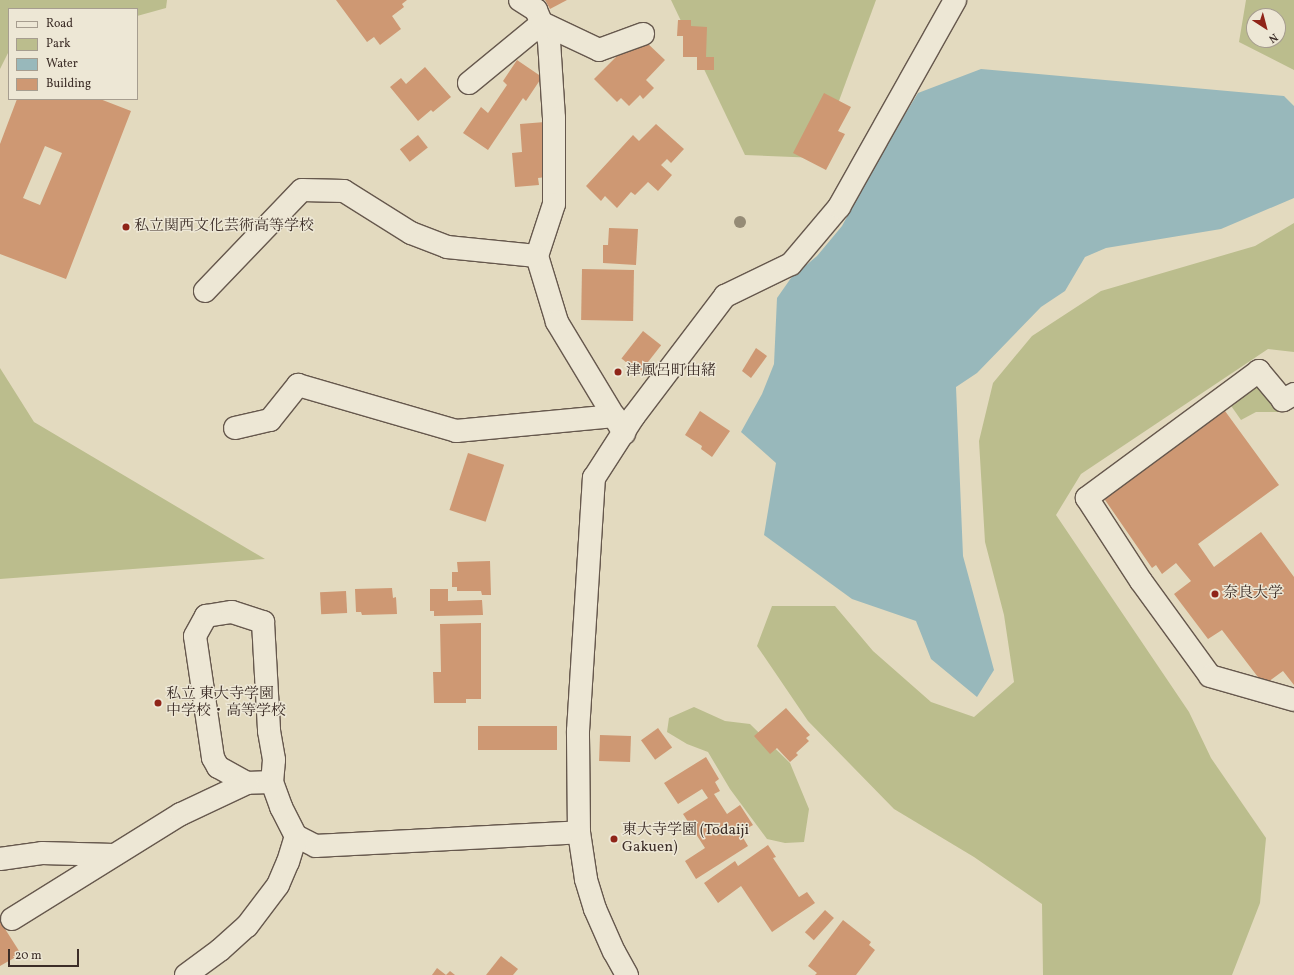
<!DOCTYPE html>
<html>
<head>
<meta charset="utf-8">
<style>
  body { margin:0 }
  #map { position:relative; width:1294px; height:975px; overflow:hidden; background:#e3dabf; font-family:Vollkorn,"Noto Serif JP",serif }
  div>[style] { position:absolute }
  [style*='--x'] { left:calc(var(--x)*1px); top:calc(var(--y)*1px); width:calc(var(--w)*1px); rotate:calc(var(--a)*1deg) }
  .green>* { inset:0; background:#bbbd8d }
  .water>* { inset:0; background:#98b8bb }
  .building>* { inset:0; background:#ce9873; transform-origin:0 0 }
  .roads { filter:drop-shadow(1px 0 #66584d) drop-shadow(-1px 0 #66584d) drop-shadow(0 1px #66584d) drop-shadow(0 -1px #66584d) }
  .minor>* { height:22px; margin:-11px; padding:0 11px; transform-origin:11px; border-radius:11px; background:#ede7d5 }
  .trees>* { width:12px; height:12px; margin:-6px; border-radius:50%; background:#958b76 }
  .dots>* { width:11px; height:11px; translate:-50% -50%; box-sizing:border-box; border:2px solid #ede7d5; border-radius:50% }
  span { translate:-50% -50%; white-space:nowrap; text-align:center; line-height:1.15; -webkit-text-stroke:3px #ede7d5; paint-order:stroke }
  .poi-label { font-size:15px; color:#3c2d27 }
  .left { translate:0 -50%; text-align:left }
  .legend { position:absolute; left:8px; top:8px; width:130px; height:92px; box-sizing:border-box; background:#ede7d5; border:1px solid #a69d8f; margin:0; padding:5px 7px; list-style:none; font-size:12px; color:#3c2d27 }
  .legend li { display:flex; align-items:center; gap:8px; height:20px }
  .legend b { width:20px; border:1px solid #a69d8f }
  .north { position:absolute; left:1246px; top:8px; width:40px; height:40px; box-sizing:border-box; background:#ede7d5; border:1px solid #a69d8f; border-radius:50%; rotate:144deg; font-size:11px; font-weight:700; line-height:16px; text-align:center; color:#3c2d27 }
  .north::after { content:''; display:block; margin:auto; width:14px; height:18px; background:#8f2418; clip-path:polygon(50% 0,100% 100%,50% 72%,0 100%) }
  .scale { position:absolute; left:8px; top:949px; width:71px; height:18px; box-sizing:border-box; border:2px solid #3c2d27; border-top:0; padding-left:5px; font-size:12px; line-height:14px; white-space:nowrap; color:#3c2d27; -webkit-text-stroke:3px #ede7d5; paint-order:stroke }
</style>
</head>
<body>
<div id="map">
  <div class="green">
    <i style="clip-path:polygon(0 0,167px 0,166px 8px,137px 16px,137px 9px,9px 9px,9px 51px,0 69px)"></i>
    <i style="clip-path:polygon(671px 0,876px 0,818px 158px,745px 155px)"></i>
    <i style="clip-path:polygon(evenodd,1246px 0,1294px 0,1294px 70px,1239px 42px,1246px 0,1254px 16px,1278px 16px,1278px 40px,1254px 40px,1254px 16px)"></i>
    <i style="clip-path:polygon(1294px 223px,1294px 352px,1268px 349px,1081px 474px,1056px 515px,1189px 712px,1211px 758px,1266px 838px,1260px 903px,1232px 975px,1043px 975px,1042px 904px,974px 857px,894px 809px,808px 721px,757px 646px,772px 606px,835px 606px,873px 651px,931px 702px,974px 717px,1014px 682px,1004px 615px,985px 542px,979px 441px,993px 383px,1032px 336px,1101px 291px,1255px 246px)"></i>
    <i style="clip-path:polygon(0 368px,34px 422px,265px 559px,0 579px)"></i>
    <i style="clip-path:polygon(1259px 382px,1282px 412px,1256px 412px,1241px 420px,1227px 400px)"></i>
    <i style="clip-path:polygon(694px 707px,725px 721px,750px 724px,790px 763px,809px 809px,804px 842px,785px 843px,767px 839px,730px 789px,708px 752px,687px 744px,667px 732px,669px 718px)"></i>
  </div>
  <div class="water">
    <i style="clip-path:polygon(981px 69px,1284px 96px,1294px 106px,1294px 198px,1221px 229px,1106px 248px,1085px 257px,1065px 291px,1041px 307px,977px 373px,956px 387px,963px 556px,994px 670px,977px 697px,931px 659px,916px 621px,852px 599px,764px 535px,776px 463px,741px 432px,762px 394px,774px 364px,777px 298px,791px 278px,817px 256px,842px 226px,880px 155px,918px 93px)"></i>
  </div>
  <div class="building">
    <i style="clip-path:polygon(336px 0,407px 0,402px 4px,404px 7px,392px 16px,401px 29px,380px 45px,374px 37px,367px 42px)"></i>
    <i style="clip-path:polygon(545px 0,567px 0,550px 9px)"></i>
    <i style="clip-path:polygon(678px 20px,691px 20px,691px 26px,707px 27px,706px 57px,714px 57px,714px 70px,697px 70px,697px 57px,683px 57px,683px 36px,677px 36px)"></i>
    <i style="clip-path:polygon(633px 40px,645px 41px,665px 60px,646px 80px,654px 88px,643px 99px,640px 95px,629px 106px,621px 98px,617px 102px,594px 79px)"></i>
    <i style="clip-path:polygon(517px 60px,542px 77px,526px 101px,523px 98px,488px 150px,463px 133px,481px 107px,488px 113px,507px 85px,503px 81px)"></i>
    <i style="clip-path:polygon(425px 67px,451px 97px,433px 112px,431px 110px,418px 121px,390px 87px,401px 78px,406px 84px)"></i>
    <i style="clip-path:polygon(824px 93px,851px 107px,838px 131px,845px 134px,826px 170px,793px 153px)"></i>
    <i style="clip-path:polygon(evenodd,17px 99px,100px 99px,131px 111px,66px 279px,0 254px,0 144px,17px 99px,45px 146px,62px 153px,40px 205px,23px 198px,45px 146px)"></i>
    <i style="clip-path:polygon(545px 122px,546px 177px,538px 178px,539px 185px,515px 187px,512px 153px,522px 152px,520px 124px)"></i>
    <i style="clip-path:polygon(656px 124px,684px 149px,671px 163px,667px 159px,661px 165px,672px 175px,658px 191px,648px 182px,635px 195px,631px 192px,617px 208px,605px 196px,601px 201px,586px 186px,633px 135px,639px 141px)"></i>
    <i style="left:418px;top:135px;width:16px;height:23px;rotate:52deg"></i>
    <i style="clip-path:polygon(609px 228px,638px 229px,636px 265px,603px 263px,603px 245px,608px 245px)"></i>
    <i style="left:582px;top:269px;width:52px;height:51px;rotate:1deg"></i>
    <i style="left:643px;top:331px;width:23px;height:35px;rotate:38deg"></i>
    <i style="clip-path:polygon(756px 348px,767px 356px,751px 378px,742px 371px)"></i>
    <i style="clip-path:polygon(700px 411px,730px 431px,712px 457px,701px 449px,702px 446px,685px 435px)"></i>
    <i style="clip-path:polygon(1225px 411px,1279px 485px,1198px 544px,1214px 567px,1261px 532px,1294px 577px,1294px 685px,1283px 671px,1264px 685px,1222px 630px,1208px 639px,1174px 594px,1191px 581px,1176px 563px,1162px 574px,1156px 565px,1152px 568px,1103px 497px)"></i>
    <i style="left:468px;top:453px;width:38px;height:60px;rotate:18deg"></i>
    <i style="clip-path:polygon(490px 561px,491px 595px,482px 595px,481px 591px,457px 591px,457px 587px,452px 587px,452px 572px,458px 572px,457px 562px)"></i>
    <i style="clip-path:polygon(392px 588px,393px 598px,396px 597px,397px 614px,362px 615px,361px 612px,356px 612px,355px 589px)"></i>
    <i style="clip-path:polygon(430px 589px,448px 589px,448px 601px,482px 600px,483px 615px,434px 616px,434px 611px,430px 611px)"></i>
    <i style="left:346px;top:591px;width:22px;height:26px;rotate:87deg"></i>
    <i style="clip-path:polygon(481px 623px,481px 699px,466px 699px,466px 703px,434px 703px,433px 672px,441px 672px,440px 624px)"></i>
    <i style="clip-path:polygon(786px 708px,810px 735px,806px 738px,809px 741px,796px 753px,798px 755px,790px 762px,777px 748px,770px 754px,754px 736px)"></i>
    <i style="left:478px;top:726px;width:79px;height:24px"></i>
    <i style="left:658px;top:728px;width:24px;height:21px;rotate:54deg"></i>
    <i style="left:600px;top:735px;width:31px;height:26px;rotate:2deg"></i>
    <i style="clip-path:polygon(706px 757px,719px 779px,715px 782px,720px 791px,714px 794px,727px 814px,740px 805px,753px 825px,744px 830px,740px 823px,736px 826px,748px 846px,696px 879px,685px 861px,705px 848px,683px 814px,708px 798px,702px 789px,678px 804px,664px 783px)"></i>
    <i style="clip-path:polygon(768px 845px,776px 857px,773px 858px,799px 897px,807px 892px,815px 903px,772px 932px,741px 886px,718px 903px,704px 883px,735px 861px,738px 866px)"></i>
    <i style="left:825px;top:910px;width:12px;height:30px;rotate:42deg"></i>
    <i style="clip-path:polygon(843px 920px,871px 942px,869px 945px,875px 950px,856px 975px,815px 975px,817px 973px,808px 966px)"></i>
    <i style="clip-path:polygon(0 921px,21px 954px,0 966px)"></i>
    <i style="clip-path:polygon(501px 956px,518px 969px,513px 975px,486px 975px)"></i>
    <i style="clip-path:polygon(437px 968px,446px 975px,432px 975px)"></i>
    <i style="clip-path:polygon(450px 971px,455px 975px,446px 975px)"></i>
  </div>
  <div class="roads">
    <div class="minor">
      <i style="--x:520;--y:0;--w:19;--a:32"></i>
      <i style="--x:536;--y:10;--w:34;--a:67"></i>
      <i style="--x:549;--y:41;--w:77;--a:86.3"></i>
      <i style="--x:554;--y:118;--w:86;--a:90"></i>
      <i style="--x:554;--y:204;--w:55;--a:108.1"></i>
      <i style="--x:537;--y:256;--w:69;--a:73.1"></i>
      <i style="--x:557;--y:322;--w:130;--a:58.9"></i>
      <i style="--x:469;--y:83;--w:94;--a:-39.4"></i>
      <i style="--x:542;--y:23;--w:63;--a:25.3"></i>
      <i style="--x:599;--y:50;--w:47;--a:-20"></i>
      <i style="--x:205;--y:291;--w:140;--a:-46.2"></i>
      <i style="--x:302;--y:190;--w:42;--a:1.4"></i>
      <i style="--x:344;--y:191;--w:79;--a:32.1"></i>
      <i style="--x:411;--y:233;--w:39;--a:21"></i>
      <i style="--x:447;--y:247;--w:90;--a:5.7"></i>
      <i style="--x:1294;--y:394;--w:13;--a:151"></i>
      <i style="--x:1283;--y:400;--w:38;--a:-130"></i>
      <i style="--x:1259;--y:371;--w:214;--a:143.6"></i>
      <i style="--x:1087;--y:498;--w:99;--a:57"></i>
      <i style="--x:1141;--y:581;--w:117;--a:54"></i>
      <i style="--x:1210;--y:676;--w:87;--a:15.9"></i>
      <i style="--x:235;--y:428;--w:36;--a:-13"></i>
      <i style="--x:270;--y:420;--w:45;--a:-51.3"></i>
      <i style="--x:298;--y:385;--w:165;--a:16.2"></i>
      <i style="--x:456;--y:431;--w:159;--a:-5.4"></i>
      <i style="--x:272;--y:782;--w:25;--a:178"></i>
      <i style="--x:247;--y:783;--w:33;--a:-151"></i>
      <i style="--x:218;--y:767;--w:10;--a:-119"></i>
      <i style="--x:213;--y:758;--w:123;--a:-98.4"></i>
      <i style="--x:195;--y:636;--w:23;--a:-61"></i>
      <i style="--x:206;--y:616;--w:26;--a:-9"></i>
      <i style="--x:232;--y:612;--w:33;--a:18"></i>
      <i style="--x:263;--y:622;--w:109;--a:86.8"></i>
      <i style="--x:269;--y:731;--w:29;--a:80"></i>
      <i style="--x:274;--y:760;--w:22;--a:95"></i>
      <i style="--x:272;--y:782;--w:27;--a:70"></i>
      <i style="--x:281;--y:807;--w:33;--a:63"></i>
      <i style="--x:296;--y:836;--w:22;--a:27"></i>
      <i style="--x:316;--y:846;--w:263;--a:-3"></i>
      <i style="--x:0;--y:859;--w:42;--a:-8.1"></i>
      <i style="--x:42;--y:853;--w:72;--a:1.6"></i>
      <i style="--x:12;--y:919;--w:199;--a:-31.9"></i>
      <i style="--x:181;--y:814;--w:73;--a:-25.2"></i>
      <i style="--x:186;--y:975;--w:42;--a:-36.3"></i>
      <i style="--x:220;--y:950;--w:36;--a:-42"></i>
      <i style="--x:247;--y:926;--w:51;--a:-52.9"></i>
      <i style="--x:278;--y:885;--w:25;--a:-67"></i>
      <i style="--x:288;--y:862;--w:27;--a:-73"></i>
      <i style="--x:627;--y:975;--w:26;--a:-119"></i>
      <i style="--x:614;--y:952;--w:47;--a:-113.8"></i>
      <i style="--x:595;--y:909;--w:31;--a:-107"></i>
      <i style="--x:586;--y:879;--w:48;--a:-98.5"></i>
      <i style="--x:579;--y:832;--w:101;--a:-90.6"></i>
      <i style="--x:578;--y:731;--w:254;--a:-86.4"></i>
      <i style="--x:594;--y:478;--w:74;--a:-57.2"></i>
      <i style="--x:634;--y:416;--w:151;--a:-52.8"></i>
      <i style="--x:725;--y:296;--w:73;--a:-25.9"></i>
      <i style="--x:791;--y:264;--w:75;--a:-49.9"></i>
      <i style="--x:839;--y:207;--w:237;--a:-60.7"></i>
    </div>
  </div>
  <div class="trees">
    <i style="left:740px;top:222px"></i>
  </div>
  <div class="dots">
    <i style="left:126px;top:227px;background:#8f2418"></i>
    <i style="left:618px;top:372px;background:#8f2418"></i>
    <i style="left:1215px;top:594px;background:#8f2418"></i>
    <i style="left:158px;top:703px;background:#8f2418"></i>
    <i style="left:614px;top:839px;background:#8f2418"></i>
  </div>
  <div class="poi-label">
    <span class="left" style="left:134px;top:227px">私立関西文化芸術高等学校</span>
    <span class="left" style="left:626px;top:372px">津風呂町由緒</span>
    <span class="left" style="left:1223px;top:594px">奈良大学</span>
    <span class="left" style="left:166px;top:703px">私立 東大寺学園<br>中学校・高等学校</span>
    <span class="left" style="left:622px;top:839px">東大寺学園 (Tōdaiji<br>Gakuen)</span>
  </div>
  <ul class="legend">
  <li><b style="height:5px;background:#ede7d5"></b>Road</li>
  <li><b style="height:11px;background:#bbbd8d"></b>Park</li>
  <li><b style="height:11px;background:#98b8bb"></b>Water</li>
  <li><b style="height:11px;background:#ce9873"></b>Building</li>
  </ul>
  <div class="north">N</div>
  <div class="scale">20 m</div>
</div>
</body>
</html>
